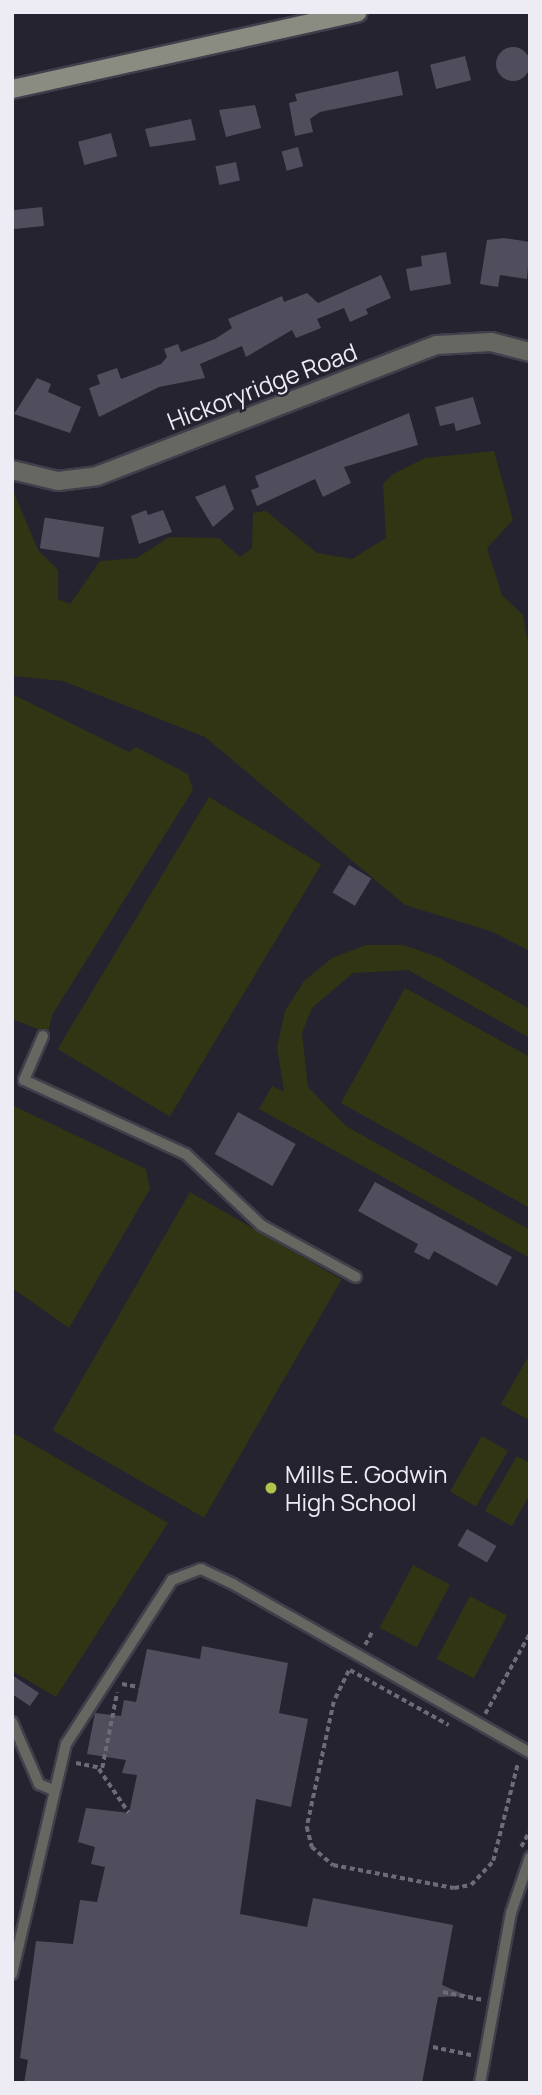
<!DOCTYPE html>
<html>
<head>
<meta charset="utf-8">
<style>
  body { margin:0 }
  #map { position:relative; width:542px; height:2095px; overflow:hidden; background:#252330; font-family:Manrope,sans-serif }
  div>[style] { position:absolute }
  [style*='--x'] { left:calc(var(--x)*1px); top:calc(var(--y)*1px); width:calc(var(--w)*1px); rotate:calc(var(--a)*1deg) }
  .green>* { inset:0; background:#313513; transform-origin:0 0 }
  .building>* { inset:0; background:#504e5d; transform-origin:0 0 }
  .round { border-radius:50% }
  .path>* { height:3.5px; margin-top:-1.75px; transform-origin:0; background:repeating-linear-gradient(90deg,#6c6b76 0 5px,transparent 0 8.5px) }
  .roads { filter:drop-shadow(2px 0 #413f4c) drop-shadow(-2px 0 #413f4c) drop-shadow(0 2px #413f4c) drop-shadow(0 -2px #413f4c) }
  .lane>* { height:10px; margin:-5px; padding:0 5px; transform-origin:5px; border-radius:5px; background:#656760 }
  .street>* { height:18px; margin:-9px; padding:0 9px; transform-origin:9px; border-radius:9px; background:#656760 }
  .secondary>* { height:18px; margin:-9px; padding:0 9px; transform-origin:9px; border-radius:9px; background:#8a8c81 }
  .dots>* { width:19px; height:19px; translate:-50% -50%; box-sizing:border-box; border:4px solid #252330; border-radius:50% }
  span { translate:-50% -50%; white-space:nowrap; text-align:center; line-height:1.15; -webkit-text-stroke:5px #252330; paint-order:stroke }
  .street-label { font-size:24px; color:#edecf5 }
  .poi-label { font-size:24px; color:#edecf5 }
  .left { translate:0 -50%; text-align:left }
  .frame { position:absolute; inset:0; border:14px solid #edecf5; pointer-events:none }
</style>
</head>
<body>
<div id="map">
  <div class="green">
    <i style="clip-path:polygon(494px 451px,513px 520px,487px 548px,502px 595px,523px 615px,530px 655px,530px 951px,493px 932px,405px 905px,205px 737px,63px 681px,12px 676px,12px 488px,38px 550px,58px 570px,58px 599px,70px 604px,100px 561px,137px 558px,169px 537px,219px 538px,240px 557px,252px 548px,253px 513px,266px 511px,317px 553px,352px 559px,386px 538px,383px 484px,393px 474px,425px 458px)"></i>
    <i style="clip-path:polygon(12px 694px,129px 752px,136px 747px,188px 774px,193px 790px,52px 1015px,48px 1033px,12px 1019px)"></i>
    <i style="left:209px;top:797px;width:131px;height:294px;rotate:31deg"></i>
    <i style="clip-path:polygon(366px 945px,403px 945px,438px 957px,530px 1009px,530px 1038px,408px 970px,353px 973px,312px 1008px,302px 1033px,308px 1087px,346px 1126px,530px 1230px,530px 1258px,259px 1109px,272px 1086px,284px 1092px,277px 1047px,285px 1011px,304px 981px,332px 958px)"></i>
    <i style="clip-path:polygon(405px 988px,530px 1057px,530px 1208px,341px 1103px)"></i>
    <i style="clip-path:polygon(12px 1105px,146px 1169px,150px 1189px,69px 1328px,12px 1288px)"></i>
    <i style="left:190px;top:1192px;width:175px;height:275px;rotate:30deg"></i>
    <i style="clip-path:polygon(530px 1354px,530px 1414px,527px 1419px,501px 1404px)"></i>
    <i style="clip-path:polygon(12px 1432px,168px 1523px,56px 1697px,12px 1671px)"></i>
    <i style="left:482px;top:1436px;width:30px;height:64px;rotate:30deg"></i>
    <i style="clip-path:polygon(517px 1456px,530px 1463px,530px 1494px,512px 1526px,485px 1511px)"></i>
    <i style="left:413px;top:1565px;width:42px;height:71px;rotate:28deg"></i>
    <i style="left:470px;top:1596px;width:42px;height:71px;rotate:28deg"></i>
  </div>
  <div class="building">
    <i class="round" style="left:496px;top:47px;width:34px;height:34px"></i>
    <i style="left:465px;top:56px;width:25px;height:36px;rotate:76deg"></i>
    <i style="clip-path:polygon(398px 71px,403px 95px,320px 112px,310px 119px,313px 132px,295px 136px,289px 103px,297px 101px,295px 94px)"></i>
    <i style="clip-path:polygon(255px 105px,261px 128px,226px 137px,219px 110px)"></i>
    <i style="clip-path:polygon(191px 119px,196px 140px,150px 147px,145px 129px)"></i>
    <i style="left:111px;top:133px;width:24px;height:34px;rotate:75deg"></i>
    <i style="left:298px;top:147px;width:20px;height:17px;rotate:75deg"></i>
    <i style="left:236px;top:162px;width:19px;height:21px;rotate:78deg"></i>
    <i style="left:42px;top:207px;width:19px;height:30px;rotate:84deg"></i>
    <i style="clip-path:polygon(504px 238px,530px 242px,527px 279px,500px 275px,498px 287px,480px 284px,487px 240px)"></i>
    <i style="clip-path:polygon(446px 252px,451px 284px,410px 291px,406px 269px,422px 266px,421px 256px)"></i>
    <i style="clip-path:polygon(381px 275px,391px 298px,366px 309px,368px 314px,350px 322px,344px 308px,317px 319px,321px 328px,296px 338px,292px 330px,246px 357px,242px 346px,200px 364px,205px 378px,159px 387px,99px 417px,89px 388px,100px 384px,97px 375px,117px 368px,121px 379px,161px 364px,167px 357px,164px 349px,178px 344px,181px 352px,215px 339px,232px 328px,228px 319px,282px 296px,284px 302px,307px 293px,318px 303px)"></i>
    <i style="clip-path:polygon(37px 378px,51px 384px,48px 392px,81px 407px,70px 433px,14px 414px)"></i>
    <i style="clip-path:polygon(473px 397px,481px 424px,456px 431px,454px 423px,440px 426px,435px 407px)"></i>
    <i style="clip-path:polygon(409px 413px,418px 445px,344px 467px,351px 483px,323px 497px,315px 479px,257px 506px,251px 490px,259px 487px,255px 476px)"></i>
    <i style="clip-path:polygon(225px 485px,234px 509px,213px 527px,195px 497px)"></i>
    <i style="clip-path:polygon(146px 510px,148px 515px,163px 510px,172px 532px,139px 544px,131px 516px)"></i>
    <i style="left:104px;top:527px;width:31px;height:60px;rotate:99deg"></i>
    <i style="left:349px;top:865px;width:26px;height:32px;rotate:31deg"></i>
    <i style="left:238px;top:1112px;width:66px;height:48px;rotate:29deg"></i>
    <i style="clip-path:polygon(375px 1182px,512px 1257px,497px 1286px,434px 1251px,429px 1260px,414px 1252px,418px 1244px,358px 1211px)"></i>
    <i style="left:467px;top:1529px;width:34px;height:19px;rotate:30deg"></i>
    <i style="clip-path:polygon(202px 1646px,288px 1663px,279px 1713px,308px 1719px,291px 1807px,256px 1799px,240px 1914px,307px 1927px,313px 1898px,453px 1925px,442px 1985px,468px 1996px,438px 1997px,422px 2083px,24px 2083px,28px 2060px,20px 2058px,36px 1941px,73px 1944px,80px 1900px,97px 1902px,105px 1867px,91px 1864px,95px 1847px,78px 1842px,86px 1808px,129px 1813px,137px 1775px,122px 1773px,126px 1760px,87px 1754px,95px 1713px,121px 1716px,124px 1700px,136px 1702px,147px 1649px,200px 1659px)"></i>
    <i style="clip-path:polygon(12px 1675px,39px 1693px,30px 1706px,12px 1694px)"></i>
  </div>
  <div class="path">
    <i style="--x:365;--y:1645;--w:15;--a:-62"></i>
    <i style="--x:350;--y:1670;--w:113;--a:29.1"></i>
    <i style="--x:349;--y:1671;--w:34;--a:116"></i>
    <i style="--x:334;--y:1702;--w:128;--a:102.2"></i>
    <i style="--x:307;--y:1827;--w:21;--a:76"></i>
    <i style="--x:312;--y:1847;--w:28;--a:41"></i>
    <i style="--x:333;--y:1865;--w:123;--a:10.8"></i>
    <i style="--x:454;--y:1888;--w:17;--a:-10"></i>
    <i style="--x:471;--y:1885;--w:33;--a:-47"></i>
    <i style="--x:493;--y:1861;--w:102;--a:-75.8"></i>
    <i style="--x:122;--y:1684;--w:17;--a:10"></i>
    <i style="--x:485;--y:1714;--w:93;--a:-60.9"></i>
    <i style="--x:76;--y:1763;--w:26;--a:11"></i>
    <i style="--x:102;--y:1768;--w:77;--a:-78.8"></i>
    <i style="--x:99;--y:1769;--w:53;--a:55.7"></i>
    <i style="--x:521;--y:1847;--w:19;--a:-62"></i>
    <i style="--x:443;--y:1992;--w:41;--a:11.3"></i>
    <i style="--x:433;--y:2047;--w:40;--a:12"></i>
  </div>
  <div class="roads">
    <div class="lane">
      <i style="--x:43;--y:1036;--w:48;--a:113.4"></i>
      <i style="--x:24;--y:1080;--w:178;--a:24.6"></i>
      <i style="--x:186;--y:1154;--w:103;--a:43.4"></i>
      <i style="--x:261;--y:1225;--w:108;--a:28.7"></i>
      <i style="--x:12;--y:1722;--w:68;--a:66.5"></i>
      <i style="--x:39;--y:1784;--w:13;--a:23"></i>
      <i style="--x:12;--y:1974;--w:236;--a:-76.8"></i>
      <i style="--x:66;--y:1744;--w:195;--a:-57.1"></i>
      <i style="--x:172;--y:1580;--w:31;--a:-21"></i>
      <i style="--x:201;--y:1569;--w:35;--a:25"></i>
      <i style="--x:233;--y:1584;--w:342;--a:29.6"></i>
      <i style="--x:480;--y:2083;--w:173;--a:-79.7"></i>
      <i style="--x:511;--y:1913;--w:59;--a:-71.3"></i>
    </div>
    <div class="street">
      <i style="--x:12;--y:470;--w:47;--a:13.4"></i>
      <i style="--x:58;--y:481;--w:39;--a:-7"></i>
      <i style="--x:97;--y:476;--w:364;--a:-21.1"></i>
      <i style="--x:437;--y:345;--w:54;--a:-3.2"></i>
      <i style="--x:491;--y:342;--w:40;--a:14.4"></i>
    </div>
    <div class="secondary">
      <i style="--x:12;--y:89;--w:354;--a:-12.5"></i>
    </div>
  </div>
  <div class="dots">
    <i style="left:271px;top:1488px;background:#b3c24b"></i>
  </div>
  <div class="street-label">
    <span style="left:262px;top:386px;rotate:-21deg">Hickoryridge Road</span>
  </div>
  <div class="poi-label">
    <span class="left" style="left:285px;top:1488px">Mills E. Godwin<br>High School</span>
  </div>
  <div class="frame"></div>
</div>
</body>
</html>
